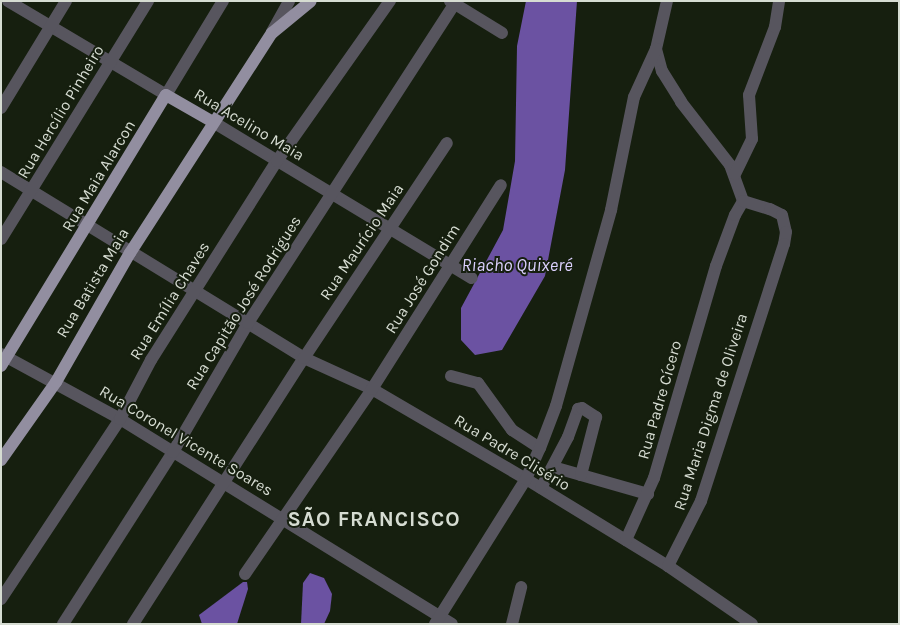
<!DOCTYPE html>
<html>
<head>
<meta charset="utf-8">
<style>
  body { margin:0 }
  #map { position:relative; width:900px; height:625px; overflow:hidden; background:#161f0f; font-family:Karla,sans-serif }
  div>[style] { position:absolute }
  [style*='--x'] { left:calc(var(--x)*1px); top:calc(var(--y)*1px); width:calc(var(--w)*1px); rotate:calc(var(--a)*1deg) }
  .water>* { inset:0; background:#6b52a2 }
  .minor>* { height:12px; margin:-6px; padding:0 6px; transform-origin:6px; border-radius:6px; background:#57555e }
  .major>* { height:12px; margin:-6px; padding:0 6px; transform-origin:6px; border-radius:6px; background:#928ea0 }
  span { translate:-50% -50%; white-space:nowrap; text-align:center; line-height:1.15; -webkit-text-stroke:4px #161f0f; paint-order:stroke }
  .street-label { font-size:16px; color:#d6dcd2 }
  .water-label { font-size:18px; color:#dbd0fd; font-style:italic }
  .district-label { font-size:21px; color:#d6dcd2; font-weight:700; letter-spacing:1px }
  .frame { position:absolute; inset:0; border:2px solid #d6dcd2; pointer-events:none }
</style>
</head>
<body>
<div id="map">
  <div class="water">
    <i style="clip-path:polygon(526px 1px,577px 1px,565px 170px,545px 276px,502px 350px,475px 355px,461px 340px,461px 308px,503px 230px,515px 161px,517px 46px)"></i>
    <i style="clip-path:polygon(310px 573px,324px 578px,332px 594px,330px 611px,324px 624px,301px 624px,303px 583px)"></i>
    <i style="clip-path:polygon(243px 582px,247px 582px,248px 589px,237px 624px,202px 624px,199px 615px)"></i>
  </div>
  <div class="minor">
    <i style="--x:8;--y:1;--w:184;--a:30.7"></i>
    <i style="--x:166;--y:95;--w:110;--a:-58.8"></i>
    <i style="--x:450;--y:1;--w:61;--a:31.6"></i>
    <i style="--x:667;--y:1;--w:49;--a:102.9"></i>
    <i style="--x:656;--y:49;--w:23;--a:75"></i>
    <i style="--x:662;--y:71;--w:36;--a:58"></i>
    <i style="--x:681;--y:102;--w:80;--a:52.1"></i>
    <i style="--x:730;--y:165;--w:38;--a:70"></i>
    <i style="--x:272;--y:32;--w:35;--a:-61"></i>
    <i style="--x:1;--y:108;--w:125;--a:-58.7"></i>
    <i style="--x:213;--y:122;--w:302;--a:31.1"></i>
    <i style="--x:1;--y:172;--w:356;--a:31.5"></i>
    <i style="--x:304;--y:358;--w:75;--a:24.5"></i>
    <i style="--x:372;--y:389;--w:178;--a:30.3"></i>
    <i style="--x:526;--y:479;--w:167;--a:31.5"></i>
    <i style="--x:668;--y:566;--w:102;--a:34.6"></i>
    <i style="--x:735;--y:174;--w:39;--a:-64"></i>
    <i style="--x:752;--y:139;--w:44;--a:-93.9"></i>
    <i style="--x:749;--y:95;--w:73;--a:-69.1"></i>
    <i style="--x:775;--y:27;--w:26;--a:-81"></i>
    <i style="--x:1;--y:239;--w:280;--a:-58.3"></i>
    <i style="--x:1;--y:354;--w:136;--a:28.6"></i>
    <i style="--x:120;--y:419;--w:390;--a:31.7"></i>
    <i style="--x:451;--y:376;--w:28;--a:15"></i>
    <i style="--x:478;--y:383;--w:58;--a:54.1"></i>
    <i style="--x:512;--y:430;--w:33;--a:33"></i>
    <i style="--x:553;--y:467;--w:99;--a:15.9"></i>
    <i style="--x:541;--y:488;--w:58;--a:-62.1"></i>
    <i style="--x:568;--y:437;--w:30;--a:-70"></i>
    <i style="--x:578;--y:409;--w:4;--a:-14"></i>
    <i style="--x:582;--y:408;--w:17;--a:33"></i>
    <i style="--x:596;--y:417;--w:60;--a:104.5"></i>
    <i style="--x:626;--y:540;--w:68;--a:-65.7"></i>
    <i style="--x:654;--y:478;--w:221;--a:-73.7"></i>
    <i style="--x:716;--y:266;--w:54;--a:-69.6"></i>
    <i style="--x:735;--y:215;--w:16;--a:-60"></i>
    <i style="--x:743;--y:201;--w:28;--a:17"></i>
    <i style="--x:770;--y:209;--w:13;--a:27"></i>
    <i style="--x:782;--y:215;--w:17;--a:77"></i>
    <i style="--x:786;--y:232;--w:12;--a:99"></i>
    <i style="--x:784;--y:244;--w:270;--a:107.9"></i>
    <i style="--x:701;--y:501;--w:73;--a:116.9"></i>
    <i style="--x:245;--y:574;--w:224;--a:-55.5"></i>
    <i style="--x:372;--y:389;--w:241;--a:-57.7"></i>
    <i style="--x:1;--y:599;--w:216;--a:-56.5"></i>
    <i style="--x:120;--y:419;--w:67;--a:-62.3"></i>
    <i style="--x:151;--y:360;--w:236;--a:-57.7"></i>
    <i style="--x:277;--y:161;--w:196;--a:-54.8"></i>
    <i style="--x:63;--y:624;--w:204;--a:-57.4"></i>
    <i style="--x:173;--y:452;--w:149;--a:-59.8"></i>
    <i style="--x:248;--y:323;--w:383;--a:-57.1"></i>
    <i style="--x:133;--y:624;--w:316;--a:-57.3"></i>
    <i style="--x:304;--y:358;--w:258;--a:-56.4"></i>
    <i style="--x:435;--y:624;--w:171;--a:-57.9"></i>
    <i style="--x:526;--y:479;--w:34;--a:-66"></i>
    <i style="--x:540;--y:448;--w:45;--a:-69.1"></i>
    <i style="--x:556;--y:406;--w:204;--a:-74.3"></i>
    <i style="--x:611;--y:210;--w:115;--a:-78.5"></i>
    <i style="--x:634;--y:97;--w:53;--a:-65.4"></i>
    <i style="--x:512;--y:624;--w:38;--a:-76"></i>
  </div>
  <div class="major">
    <i style="--x:1;--y:366;--w:317;--a:-58.7"></i>
    <i style="--x:166;--y:95;--w:54;--a:29.9"></i>
    <i style="--x:1;--y:460;--w:95;--a:-54.8"></i>
    <i style="--x:56;--y:382;--w:149;--a:-60.2"></i>
    <i style="--x:130;--y:253;--w:262;--a:-57.2"></i>
    <i style="--x:272;--y:33;--w:50;--a:-39.4"></i>
  </div>
  <div class="street-label">
    <span style="left:61px;top:112px;rotate:-59deg">Rua Hercílio Pinheiro</span>
    <span style="left:249px;top:125px;rotate:31deg">Rua Acelino Maia</span>
    <span style="left:99px;top:176px;rotate:-59deg">Rua Maia Alarcon</span>
    <span style="left:362px;top:242px;rotate:-56deg">Rua Maurício Maia</span>
    <span style="left:423px;top:279px;rotate:-58deg">Rua José Gondim</span>
    <span style="left:93px;top:283px;rotate:-59deg">Rua Batista Maia</span>
    <span style="left:170px;top:301px;rotate:-58deg">Rua Emília Chaves</span>
    <span style="left:244px;top:303px;rotate:-58deg">Rua Capitão José Rodrigues</span>
    <span style="left:660px;top:400px;rotate:-74deg">Rua Padre Cícero</span>
    <span style="left:711px;top:412px;rotate:-72deg">Rua Maria Digma de Oliveira</span>
    <span style="left:186px;top:441px;rotate:31deg">Rua Coronel Vicente Soares</span>
    <span style="left:512px;top:453px;rotate:31deg">Rua Padre Clisério</span>
  </div>
  <div class="water-label">
    <span style="left:517px;top:265px">Riacho Quixeré</span>
  </div>
  <div class="district-label">
    <span style="left:374px;top:519px">SÃO FRANCISCO</span>
  </div>
  <div class="frame"></div>
</div>
</body>
</html>
